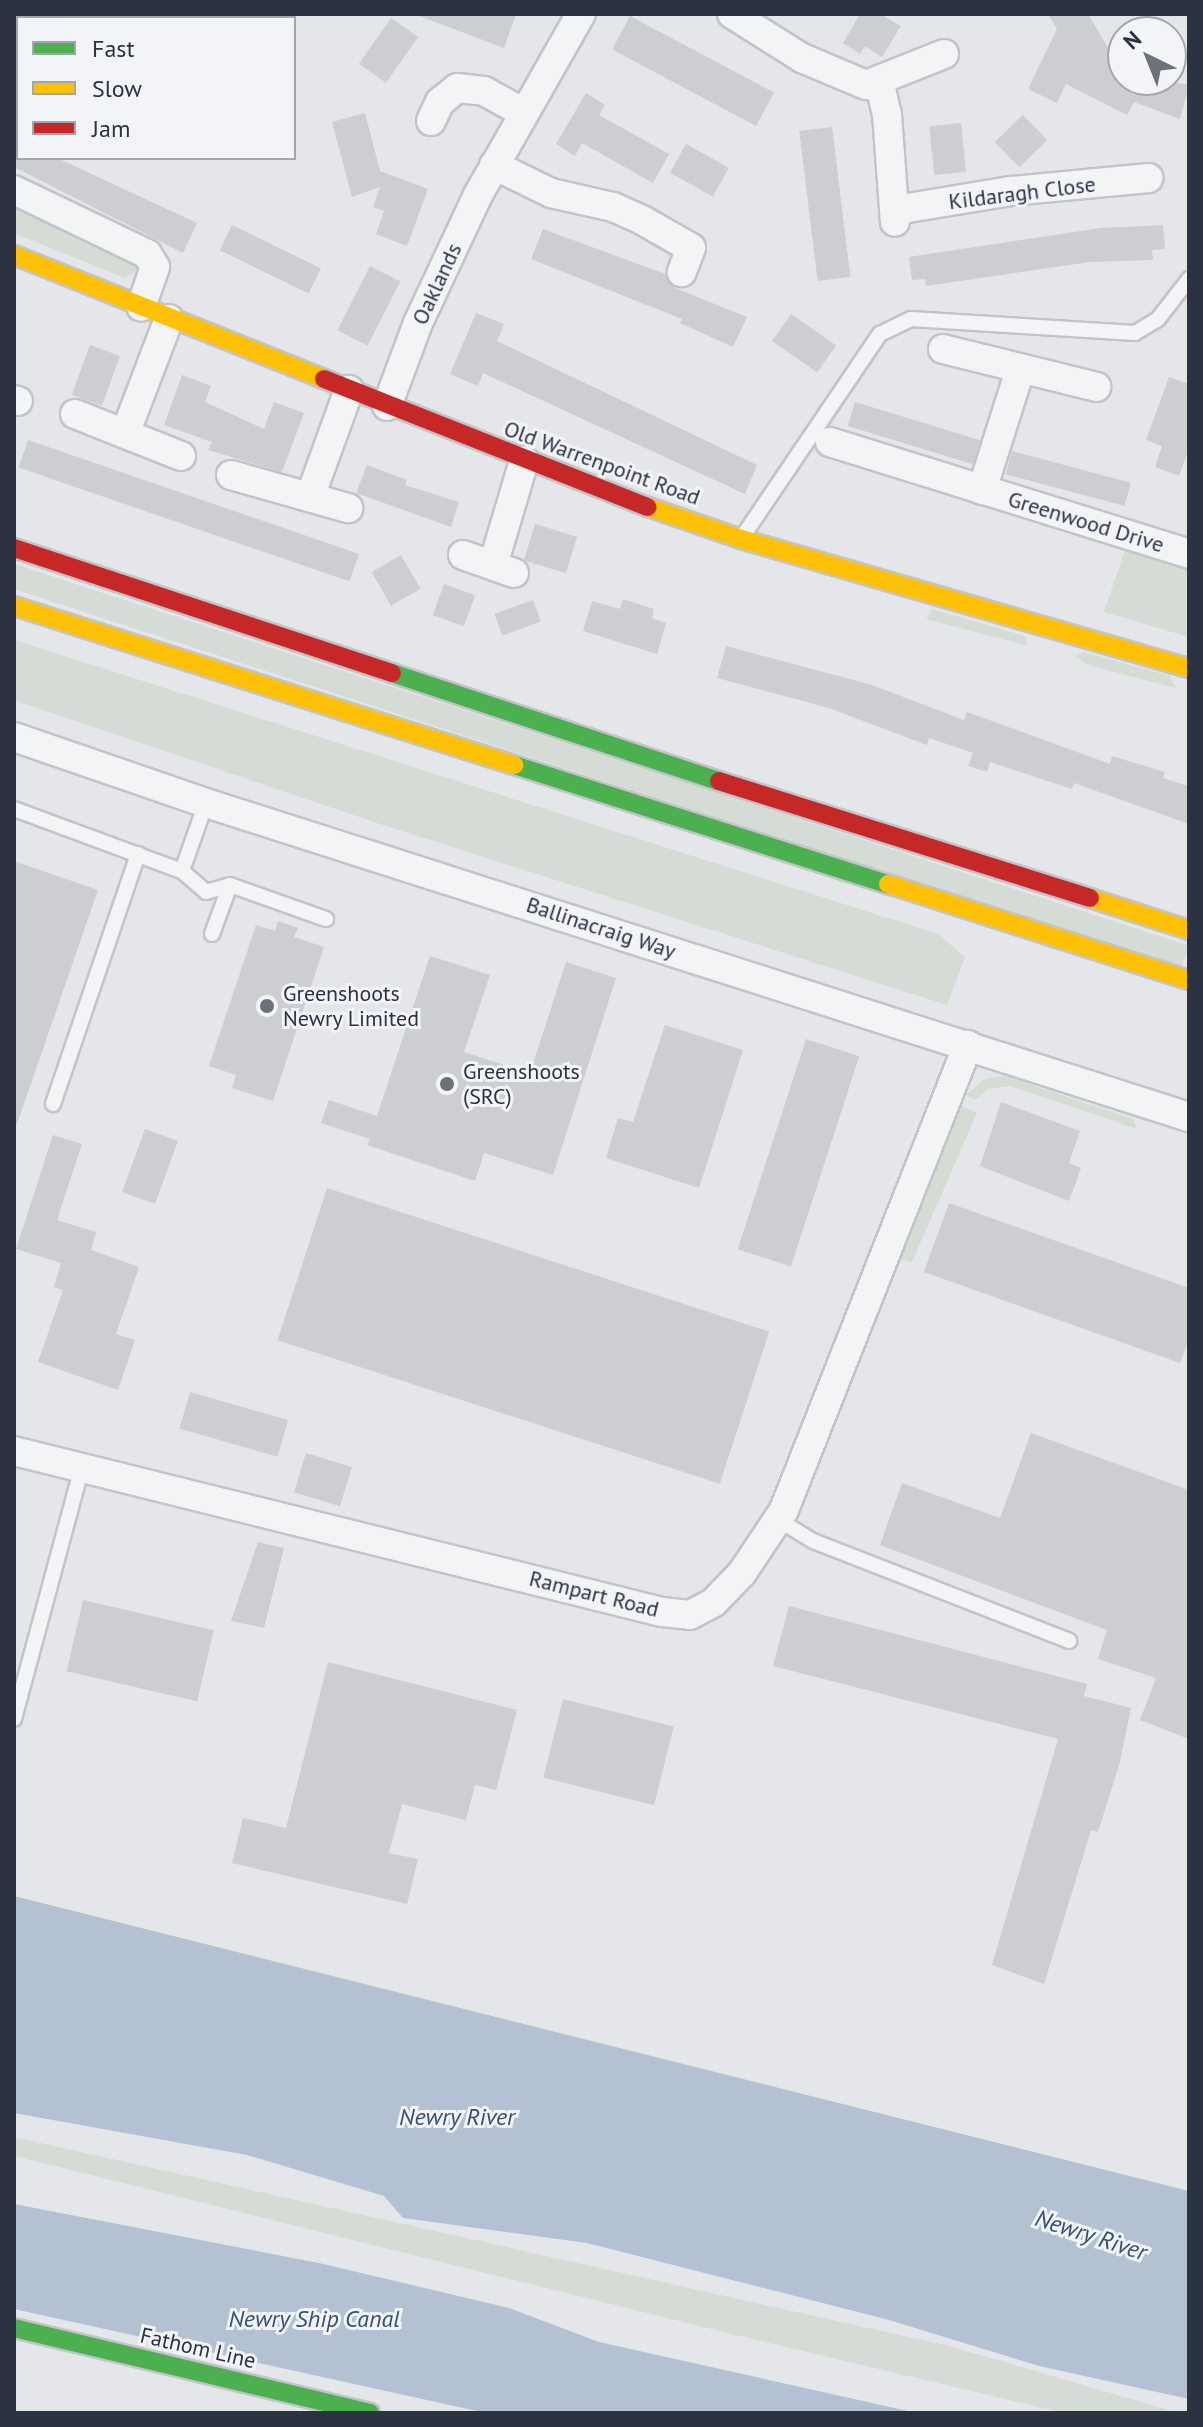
<!DOCTYPE html>
<html>
<head>
<meta charset="utf-8">
<style>
  body { margin:0 }
  #map { position:relative; width:1203px; height:2427px; overflow:hidden; background:#e4e6e9; font-family:"PT Sans",sans-serif }
  div>[style] { position:absolute }
  [style*='--x'] { left:calc(var(--x)*1px); top:calc(var(--y)*1px); width:calc(var(--w)*1px); rotate:calc(var(--a)*1deg) }
  .green>* { inset:0; background:#d4dcd5; transform-origin:0 0 }
  .water>* { inset:0; background:#b4c1d2 }
  .building>* { inset:0; background:#ccced1; transform-origin:0 0 }
  .roads { filter:drop-shadow(2px 0 #c2c4c7) drop-shadow(-2px 0 #c2c4c7) drop-shadow(0 2px #c2c4c7) drop-shadow(0 -2px #c2c4c7) }
  .lane>* { height:14px; margin:-7px; padding:0 7px; transform-origin:7px; border-radius:7px; background:#f3f4f6 }
  .street>* { height:28px; margin:-14px; padding:0 14px; transform-origin:14px; border-radius:14px; background:#f3f4f6 }
  .fast>* { height:18px; margin:-9px; padding:0 9px; transform-origin:9px; border-radius:9px; background:#4caf50 }
  .slow>* { height:18px; margin:-9px; padding:0 9px; transform-origin:9px; border-radius:9px; background:#ffc107 }
  .jam>* { height:18px; margin:-9px; padding:0 9px; transform-origin:9px; border-radius:9px; background:#c62828 }
  .dots>* { width:22px; height:22px; translate:-50% -50%; box-sizing:border-box; border:4px solid #f2f4f8; border-radius:50% }
  span { translate:-50% -50%; white-space:nowrap; text-align:center; line-height:1.15; -webkit-text-stroke:6px #f2f4f8; paint-order:stroke }
  .street-label { font-size:22px; color:#2b3242 }
  .poi-label { font-size:22px; color:#2b3242 }
  .left { translate:0 -50%; text-align:left }
  .water-label { font-size:24px; color:#374f74; font-style:italic }
  .frame { position:absolute; inset:0; border:16px solid #2b3242; pointer-events:none }
  .legend { position:absolute; left:16px; top:16px; width:280px; height:144px; box-sizing:border-box; background:#f2f4f8; border:2px solid #a2a6af; margin:0; padding:10px 14px; list-style:none; font-size:24px; color:#2b3242 }
  .legend li { display:flex; align-items:center; gap:16px; height:40px }
  .legend b { width:40px; border:2px solid #a2a6af }
  .north { position:absolute; left:1107px; top:16px; width:80px; height:80px; box-sizing:border-box; background:#f2f4f8; border:2px solid #a2a6af; border-radius:50%; rotate:317deg; font-size:22px; font-weight:700; line-height:32px; text-align:center; color:#2b3242 }
  .north::after { content:''; display:block; margin:auto; width:28px; height:36px; background:#6c717c; clip-path:polygon(50% 0,100% 100%,50% 72%,0 100%) }
</style>
</head>
<body>
<div id="map">
  <div class="green">
    <i style="clip-path:polygon(14px 200px,142px 261px,140px 269px,125px 278px,14px 233px)"></i>
    <i style="clip-path:polygon(1127px 544px,1189px 565px,1189px 637px,1104px 612px)"></i>
    <i style="left:14px;top:564px;width:1235px;height:24px;rotate:18deg"></i>
    <i style="clip-path:polygon(932px 609px,1025px 636px,1028px 646px,926px 619px)"></i>
    <i style="clip-path:polygon(14px 640px,938px 934px,965px 957px,947px 1005px,380px 824px,14px 700px)"></i>
    <i style="clip-path:polygon(1084px 652px,1170px 676px,1176px 688px,1088px 665px,1075px 656px)"></i>
    <i style="clip-path:polygon(1005px 1076px,1133px 1119px,1137px 1129px,1010px 1086px,988px 1089px,975px 1100px,966px 1095px,986px 1078px)"></i>
    <i style="clip-path:polygon(962px 1106px,977px 1113px,912px 1262px,898px 1258px)"></i>
    <i style="clip-path:polygon(14px 2137px,949px 2346px,1179px 2413px,1065px 2413px,752px 2339px,14px 2156px)"></i>
  </div>
  <div class="water">
    <i style="clip-path:polygon(14px 1896px,1189px 2191px,1189px 2399px,1039px 2366px,889px 2320px,587px 2243px,403px 2218px,384px 2196px,247px 2155px,14px 2113px)"></i>
    <i style="clip-path:polygon(14px 2204px,319px 2263px,509px 2308px,599px 2342px,917px 2413px,486px 2413px,14px 2309px)"></i>
  </div>
  <div class="building">
    <i style="clip-path:polygon(414px 14px,516px 14px,504px 48px)"></i>
    <i style="clip-path:polygon(860px 14px,880px 14px,901px 26px,882px 57px,865px 46px,860px 54px,843px 43px)"></i>
    <i style="clip-path:polygon(1048px 14px,1088px 14px,1113px 56px,1108px 66px,1123px 74px,1123px 80px,1153px 89px,1156px 80px,1189px 85px,1180px 119px,1134px 102px,1127px 115px,1066px 84px,1057px 103px,1028px 89px,1057px 29px)"></i>
    <i style="left:630px;top:16px;width:163px;height:38px;rotate:28deg"></i>
    <i style="left:391px;top:18px;width:33px;height:56px;rotate:35deg"></i>
    <i style="clip-path:polygon(586px 93px,605px 105px,599px 115px,669px 154px,653px 183px,582px 143px,575px 156px,556px 144px)"></i>
    <i style="clip-path:polygon(365px 113px,380px 171px,428px 189px,407px 246px,376px 234px,384px 211px,373px 207px,380px 187px,352px 197px,332px 122px)"></i>
    <i style="left:1023px;top:115px;width:35px;height:39px;rotate:46deg"></i>
    <i style="left:961px;top:123px;width:49px;height:32px;rotate:84deg"></i>
    <i style="left:832px;top:127px;width:151px;height:33px;rotate:83deg"></i>
    <i style="left:686px;top:144px;width:49px;height:33px;rotate:29deg"></i>
    <i style="clip-path:polygon(14px 158px,57px 158px,197px 223px,183px 253px,14px 167px)"></i>
    <i style="left:232px;top:225px;width:99px;height:28px;rotate:26deg"></i>
    <i style="clip-path:polygon(1163px 225px,1165px 249px,1152px 250px,1153px 260px,1090px 262px,926px 286px,925px 279px,912px 280px,909px 257px,1101px 228px)"></i>
    <i style="clip-path:polygon(543px 229px,665px 274px,675px 288px,747px 317px,733px 347px,680px 323px,682px 319px,531px 259px)"></i>
    <i style="left:370px;top:266px;width:34px;height:72px;rotate:27deg"></i>
    <i style="clip-path:polygon(476px 313px,504px 324px,497px 341px,757px 465px,745px 494px,483px 373px,478px 386px,450px 374px)"></i>
    <i style="left:791px;top:314px;width:55px;height:33px;rotate:35deg"></i>
    <i style="left:90px;top:345px;width:32px;height:53px;rotate:20deg"></i>
    <i style="clip-path:polygon(182px 375px,211px 386px,205px 402px,264px 429px,274px 402px,304px 413px,282px 472px,208px 450px,212px 442px,164px 425px)"></i>
    <i style="clip-path:polygon(1169px 377px,1189px 384px,1189px 448px,1179px 476px,1155px 467px,1162px 446px,1146px 440px)"></i>
    <i style="left:855px;top:402px;width:131px;height:25px;rotate:17deg"></i>
    <i style="left:28px;top:440px;width:350px;height:29px;rotate:19deg"></i>
    <i style="left:1012px;top:451px;width:123px;height:24px;rotate:15deg"></i>
    <i style="clip-path:polygon(367px 465px,407px 480px,405px 485px,459px 502px,451px 527px,356px 493px)"></i>
    <i style="left:535px;top:524px;width:44px;height:38px;rotate:17deg"></i>
    <i style="left:401px;top:555px;width:39px;height:34px;rotate:60deg"></i>
    <i style="left:444px;top:584px;width:33px;height:33px;rotate:20deg"></i>
    <i style="clip-path:polygon(623px 599px,654px 609px,652px 618px,666px 623px,657px 654px,583px 631px,592px 601px,620px 609px)"></i>
    <i style="left:533px;top:600px;width:23px;height:41px;rotate:70deg"></i>
    <i style="clip-path:polygon(726px 646px,872px 685px,964px 720px,967px 712px,1110px 764px,1112px 756px,1165px 772px,1163px 778px,1189px 786px,1189px 824px,1074px 783px,1072px 789px,990px 762px,987px 772px,968px 766px,973px 753px,929px 738px,927px 745px,829px 708px,717px 678px)"></i>
    <i style="clip-path:polygon(14px 861px,98px 890px,17px 1124px,14px 1123px)"></i>
    <i style="clip-path:polygon(278px 921px,298px 928px,294px 937px,324px 947px,273px 1101px,232px 1088px,236px 1075px,209px 1066px,256px 925px,275px 931px)"></i>
    <i style="clip-path:polygon(430px 956px,490px 975px,464px 1052px,530px 1073px,566px 962px,616px 978px,553px 1175px,484px 1153px,475px 1181px,367px 1145px,370px 1139px,321px 1123px,329px 1100px,377px 1116px)"></i>
    <i style="clip-path:polygon(665px 1025px,743px 1050px,699px 1188px,606px 1158px,618px 1118px,633px 1122px)"></i>
    <i style="left:806px;top:1039px;width:56px;height:221px;rotate:18deg"></i>
    <i style="clip-path:polygon(1001px 1102px,1080px 1131px,1069px 1163px,1081px 1168px,1069px 1201px,980px 1166px)"></i>
    <i style="left:145px;top:1129px;width:35px;height:67px;rotate:20deg"></i>
    <i style="clip-path:polygon(53px 1135px,82px 1144px,57px 1220px,96px 1232px,91px 1250px,139px 1267px,116px 1334px,135px 1340px,118px 1390px,38px 1362px,63px 1290px,54px 1287px,61px 1263px,16px 1249px)"></i>
    <i style="left:327px;top:1188px;width:465px;height:160px;rotate:18deg"></i>
    <i style="clip-path:polygon(949px 1203px,1189px 1288px,1189px 1339px,1180px 1363px,924px 1272px)"></i>
    <i style="left:190px;top:1392px;width:102px;height:38px;rotate:16deg"></i>
    <i style="clip-path:polygon(1031px 1433px,1189px 1490px,1189px 1739px,1140px 1720px,1156px 1678px,1098px 1659px,1107px 1630px,880px 1545px,902px 1483px,1000px 1518px)"></i>
    <i style="left:306px;top:1453px;width:48px;height:41px;rotate:17deg"></i>
    <i style="clip-path:polygon(258px 1542px,284px 1548px,264px 1628px,231px 1621px)"></i>
    <i style="left:83px;top:1600px;width:134px;height:73px;rotate:13deg"></i>
    <i style="clip-path:polygon(789px 1606px,1087px 1684px,1084px 1696px,1131px 1708px,1120px 1762px,1098px 1832px,1091px 1830px,1044px 1984px,992px 1965px,1058px 1739px,773px 1666px)"></i>
    <i style="clip-path:polygon(328px 1662px,517px 1710px,496px 1790px,475px 1785px,466px 1820px,402px 1804px,389px 1853px,418px 1859px,407px 1904px,232px 1863px,243px 1818px,286px 1828px)"></i>
    <i style="left:563px;top:1699px;width:114px;height:81px;rotate:14deg"></i>
  </div>
  <div class="roads">
    <div class="lane">
      <i style="--x:743;--y:536;--w:244;--a:-55.9"></i>
      <i style="--x:880;--y:334;--w:34;--a:-26"></i>
      <i style="--x:911;--y:319;--w:224;--a:3.6"></i>
      <i style="--x:1135;--y:333;--w:27;--a:-31"></i>
      <i style="--x:1158;--y:319;--w:51;--a:-52.2"></i>
      <i style="--x:14;--y:809;--w:179;--a:20.3"></i>
      <i style="--x:182;--y:871;--w:72;--a:-70.6"></i>
      <i style="--x:182;--y:871;--w:32;--a:41"></i>
      <i style="--x:206;--y:892;--w:25;--a:-16"></i>
      <i style="--x:230;--y:885;--w:102;--a:19.5"></i>
      <i style="--x:212;--y:934;--w:52;--a:-69.8"></i>
      <i style="--x:53;--y:1104;--w:264;--a:-71.2"></i>
      <i style="--x:777;--y:1519;--w:42;--a:31.4"></i>
      <i style="--x:813;--y:1541;--w:275;--a:21.3"></i>
      <i style="--x:14;--y:1719;--w:261;--a:-74.9"></i>
    </div>
    <div class="street">
      <i style="--x:732;--y:14;--w:83;--a:32.2"></i>
      <i style="--x:802;--y:58;--w:69;--a:22.9"></i>
      <i style="--x:866;--y:85;--w:84;--a:-21.7"></i>
      <i style="--x:870;--y:85;--w:12;--a:20"></i>
      <i style="--x:881;--y:89;--w:26;--a:77"></i>
      <i style="--x:887;--y:114;--w:108;--a:85.8"></i>
      <i style="--x:431;--y:121;--w:21;--a:-65"></i>
      <i style="--x:440;--y:102;--w:22;--a:-39"></i>
      <i style="--x:457;--y:88;--w:27;--a:6"></i>
      <i style="--x:484;--y:91;--w:43;--a:28.9"></i>
      <i style="--x:494;--y:165;--w:64;--a:26.2"></i>
      <i style="--x:551;--y:193;--w:64;--a:12.7"></i>
      <i style="--x:613;--y:207;--w:32;--a:24"></i>
      <i style="--x:642;--y:220;--w:56;--a:29.7"></i>
      <i style="--x:691;--y:248;--w:26;--a:111"></i>
      <i style="--x:14;--y:190;--w:148;--a:25.7"></i>
      <i style="--x:147;--y:254;--w:15;--a:58"></i>
      <i style="--x:155;--y:267;--w:42;--a:109.3"></i>
      <i style="--x:896;--y:210;--w:117;--a:-9.4"></i>
      <i style="--x:1011;--y:191;--w:138;--a:-5.4"></i>
      <i style="--x:943;--y:349;--w:158;--a:13.9"></i>
      <i style="--x:14;--y:400;--w:4;--a:14"></i>
      <i style="--x:387;--y:406;--w:89;--a:-69.5"></i>
      <i style="--x:418;--y:323;--w:141;--a:-64.9"></i>
      <i style="--x:478;--y:195;--w:208;--a:-60.4"></i>
      <i style="--x:75;--y:414;--w:114;--a:21.6"></i>
      <i style="--x:125;--y:434;--w:123;--a:-69.1"></i>
      <i style="--x:830;--y:442;--w:376;--a:17.3"></i>
      <i style="--x:231;--y:475;--w:122;--a:15.8"></i>
      <i style="--x:982;--y:490;--w:126;--a:-72.4"></i>
      <i style="--x:310;--y:497;--w:114;--a:-70"></i>
      <i style="--x:463;--y:555;--w:54;--a:19.4"></i>
      <i style="--x:493;--y:565;--w:109;--a:-73.4"></i>
      <i style="--x:14;--y:737;--w:203;--a:19"></i>
      <i style="--x:206;--y:803;--w:1032;--a:17.72"></i>
      <i style="--x:14;--y:1451;--w:668;--a:13.95"></i>
      <i style="--x:662;--y:1612;--w:28;--a:6"></i>
      <i style="--x:690;--y:1615;--w:27;--a:-28"></i>
      <i style="--x:714;--y:1602;--w:40;--a:-46"></i>
      <i style="--x:742;--y:1573;--w:76;--a:-56.3"></i>
      <i style="--x:784;--y:1510;--w:500;--a:-68.41"></i>
    </div>
    <div class="fast">
      <i style="--x:392;--y:673;--w:344;--a:18.3"></i>
      <i style="--x:514;--y:765;--w:392;--a:17.7"></i>
      <i style="--x:14;--y:2328;--w:366;--a:13.4"></i>
    </div>
    <div class="slow">
      <i style="--x:14;--y:255;--w:334;--a:21.8"></i>
      <i style="--x:648;--y:507;--w:98;--a:19"></i>
      <i style="--x:741;--y:539;--w:466;--a:16.1"></i>
      <i style="--x:14;--y:606;--w:525;--a:17.64"></i>
      <i style="--x:888;--y:884;--w:316;--a:17.7"></i>
      <i style="--x:1090;--y:898;--w:104;--a:17.9"></i>
    </div>
    <div class="jam">
      <i style="--x:324;--y:379;--w:348;--a:21.6"></i>
      <i style="--x:14;--y:548;--w:398;--a:18.3"></i>
      <i style="--x:719;--y:781;--w:389;--a:17.5"></i>
    </div>
  </div>
  <div class="dots">
    <i style="left:267px;top:1006px;background:#6c717c"></i>
    <i style="left:447px;top:1084px;background:#6c717c"></i>
  </div>
  <div class="street-label">
    <span style="left:1022px;top:193px;rotate:-7deg">Kildaragh Close</span>
    <span style="left:437px;top:284px;rotate:-65deg">Oaklands</span>
    <span style="left:602px;top:463px;rotate:20deg">Old Warrenpoint Road</span>
    <span style="left:1086px;top:522px;rotate:17deg">Greenwood Drive</span>
    <span style="left:601px;top:928px;rotate:18deg">Ballinacraig Way</span>
    <span style="left:594px;top:1594px;rotate:14deg">Rampart Road</span>
    <span style="left:198px;top:2348px;rotate:13deg">Fathom Line</span>
  </div>
  <div class="poi-label">
    <span class="left" style="left:283px;top:1006px">Greenshoots<br>Newry Limited</span>
    <span class="left" style="left:463px;top:1084px">Greenshoots<br>(SRC)</span>
  </div>
  <div class="water-label">
    <span style="left:457px;top:2117px">Newry River</span>
    <span style="left:1091px;top:2235px;rotate:18deg">Newry River</span>
    <span style="left:314px;top:2319px">Newry Ship Canal</span>
  </div>
  <div class="frame"></div>
  <ul class="legend">
  <li><b style="height:10px;background:#4caf50"></b>Fast</li>
  <li><b style="height:10px;background:#ffc107"></b>Slow</li>
  <li><b style="height:10px;background:#c62828"></b>Jam</li>
  </ul>
  <div class="north">N</div>
</div>
</body>
</html>
